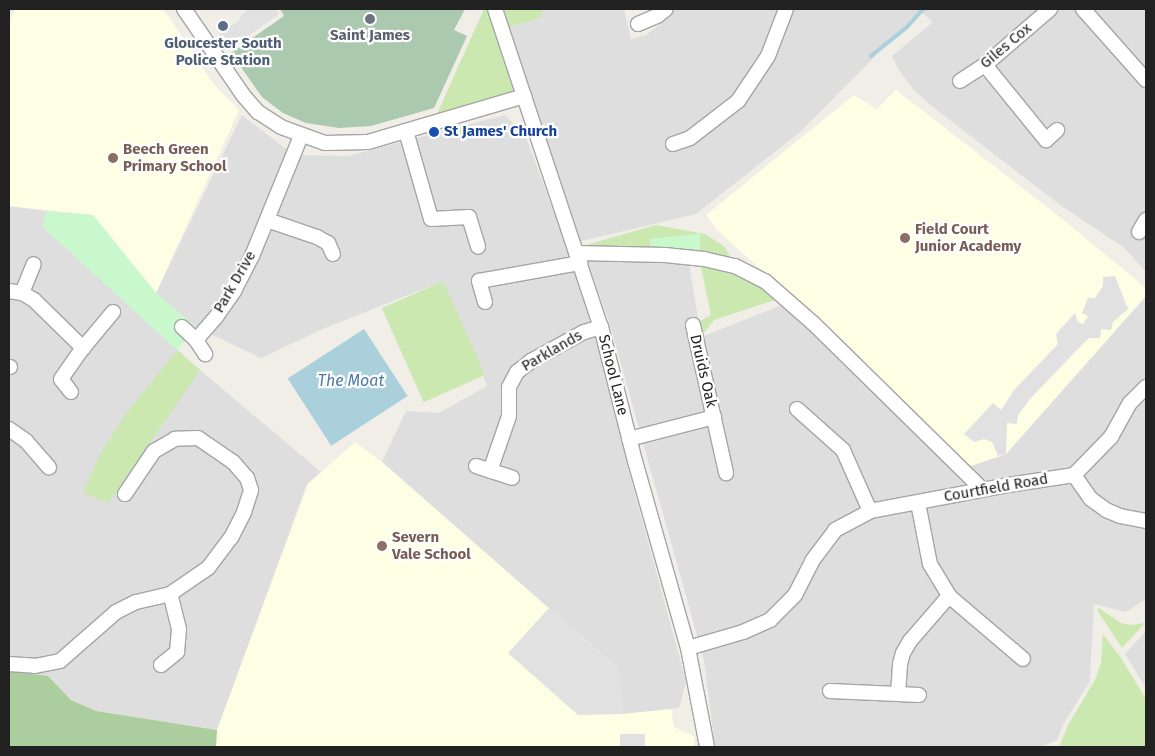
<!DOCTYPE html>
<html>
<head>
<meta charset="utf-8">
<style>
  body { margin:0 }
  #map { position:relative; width:1155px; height:756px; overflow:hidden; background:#f1eee8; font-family:"Fira Sans",sans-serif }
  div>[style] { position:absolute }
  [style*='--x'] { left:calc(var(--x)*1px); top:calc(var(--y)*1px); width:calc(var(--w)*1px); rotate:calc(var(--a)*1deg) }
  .residential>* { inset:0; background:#dfdede }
  .education>* { inset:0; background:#fefee4 }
  .grass>* { inset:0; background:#cbe8b0; transform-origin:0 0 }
  .forest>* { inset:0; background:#acce9e }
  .cemetery>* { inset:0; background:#aac9af }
  .park>* { inset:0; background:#c8f8cc }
  .parking>* { inset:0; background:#e1e1e1; transform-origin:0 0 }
  .water>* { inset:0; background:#aad0dc; transform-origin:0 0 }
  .stream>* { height:4px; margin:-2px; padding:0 2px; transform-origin:2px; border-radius:2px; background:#aad0dc }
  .roads { filter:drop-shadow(1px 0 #a5a5a5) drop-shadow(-1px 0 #a5a5a5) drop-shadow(0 1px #a5a5a5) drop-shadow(0 -1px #a5a5a5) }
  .minor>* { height:14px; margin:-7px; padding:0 7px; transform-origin:7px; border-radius:7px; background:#fff }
  .dots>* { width:14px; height:14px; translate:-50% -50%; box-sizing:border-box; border:2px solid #fff; border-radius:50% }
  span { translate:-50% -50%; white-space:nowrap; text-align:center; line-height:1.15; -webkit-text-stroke:4.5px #fff; paint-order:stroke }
  .worship-label { font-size:15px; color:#5b616d; font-weight:700 }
  .service-label { font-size:15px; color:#4e5e75; font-weight:700 }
  .street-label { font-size:15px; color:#212121 }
  .transit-label { font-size:15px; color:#164399; font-weight:700 }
  .left { translate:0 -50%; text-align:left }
  .education-label { font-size:15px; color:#785e54; font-weight:700 }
  .water-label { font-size:16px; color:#4d79a6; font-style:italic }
  .frame { position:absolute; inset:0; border:10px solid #212121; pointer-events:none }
</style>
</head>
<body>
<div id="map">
  <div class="residential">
    <i style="clip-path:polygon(542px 9px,624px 9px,631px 39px,646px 35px,671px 16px,675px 9px,1146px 9px,1146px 272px,1123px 247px,1060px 205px,929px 104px,912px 88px,897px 67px,892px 56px,933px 22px,920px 11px,800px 132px,696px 214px,577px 242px,507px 28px,542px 17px)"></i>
    <i style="clip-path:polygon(242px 115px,294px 155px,348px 156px,505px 115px,526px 137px,591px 314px,629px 472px,686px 681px,679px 708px,623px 714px,616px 667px,382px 462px,406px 411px,439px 413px,487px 386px,443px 281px,325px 328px,261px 358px,196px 327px,156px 293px)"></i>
    <i style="clip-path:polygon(9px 206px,46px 211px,43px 227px,200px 370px,321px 472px,307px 484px,217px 730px,96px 711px,71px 700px,48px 676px,9px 671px)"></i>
    <i style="clip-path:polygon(587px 259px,689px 263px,701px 337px,782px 305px,859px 376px,968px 467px,1006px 454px,1146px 296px,1146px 599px,1126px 612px,1094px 604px,1090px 681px,1064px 723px,1057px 740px,1041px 747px,715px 747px,704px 660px,610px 325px)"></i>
    <i style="clip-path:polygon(1146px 631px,1146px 688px,1125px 654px)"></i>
  </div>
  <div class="education">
    <i style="clip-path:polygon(15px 9px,162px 9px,169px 17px,214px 85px,239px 110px,156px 293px,93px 215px,9px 206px,9px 23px)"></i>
    <i style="clip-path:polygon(896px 90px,1056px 214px,1146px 288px,1146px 296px,1006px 454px,968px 467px,823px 326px,717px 230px,706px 215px,854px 95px,877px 109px)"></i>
    <i style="clip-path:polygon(355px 442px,382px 462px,617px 668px,623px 714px,671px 709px,674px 727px,694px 736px,694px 747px,216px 747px,217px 730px,308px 484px)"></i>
  </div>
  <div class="grass">
    <i style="clip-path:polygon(484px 9px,495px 9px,524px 96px,433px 123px)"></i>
    <i style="clip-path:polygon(501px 9px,542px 9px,542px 17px,507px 28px)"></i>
    <i style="clip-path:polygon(656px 225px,705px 234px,725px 247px,731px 259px,700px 254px,700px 234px,651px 239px,649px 252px,579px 247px)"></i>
    <i style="clip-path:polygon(699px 258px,704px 259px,784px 297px,714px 320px,697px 342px,693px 325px,711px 315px)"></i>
    <i style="left:443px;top:281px;width:103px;height:67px;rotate:66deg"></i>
    <i style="clip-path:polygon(177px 350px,200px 370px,109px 503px,83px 493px,100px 454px,125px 415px)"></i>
    <i style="clip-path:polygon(1099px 608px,1121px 623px,1131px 625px,1145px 623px,1122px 648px,1097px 610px)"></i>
    <i style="clip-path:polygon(1103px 634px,1121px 658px,1146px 699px,1146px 747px,1059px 747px,1068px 725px,1095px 680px,1101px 663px)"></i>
  </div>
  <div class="forest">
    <i style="clip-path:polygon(9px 671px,48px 676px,71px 700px,96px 711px,217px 730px,216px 747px,9px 747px)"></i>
  </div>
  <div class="cemetery">
    <i style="clip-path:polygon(280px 9px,465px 9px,454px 30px,467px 36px,434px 108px,371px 126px,339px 128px,306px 123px,283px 113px,262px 97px,231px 53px,284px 16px)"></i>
  </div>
  <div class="park">
    <i style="clip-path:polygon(46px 211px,93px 215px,156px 293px,196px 327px,177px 350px,43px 227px)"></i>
    <i style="clip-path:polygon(700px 234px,700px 254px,651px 248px,650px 239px)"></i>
  </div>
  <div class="parking">
    <i style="clip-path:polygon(249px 9px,276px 9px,279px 14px,234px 46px,229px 38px,224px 41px,220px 34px,241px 19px,240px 16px)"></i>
    <i style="clip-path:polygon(1115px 276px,1128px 309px,1113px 322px,1111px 330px,1101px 329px,1100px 338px,1089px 338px,1075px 352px,1031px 398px,1018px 415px,1017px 424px,1007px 423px,1006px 454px,998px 456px,992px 442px,984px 439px,974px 442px,964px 434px,993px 403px,1001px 410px,1014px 390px,1058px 344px,1056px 334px,1075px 313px,1078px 322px,1083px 324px,1088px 316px,1082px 313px,1088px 298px,1095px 298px,1103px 286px,1103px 277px)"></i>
    <i style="clip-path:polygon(549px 608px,617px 668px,623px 714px,578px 715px,508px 653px)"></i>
    <i style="left:645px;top:734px;width:13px;height:25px;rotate:90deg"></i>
  </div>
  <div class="water">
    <i style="left:364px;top:329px;width:80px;height:91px;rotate:57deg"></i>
  </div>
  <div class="stream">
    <i style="--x:871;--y:56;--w:46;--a:-38.9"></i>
    <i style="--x:907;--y:27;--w:24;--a:-48"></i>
  </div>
  <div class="roads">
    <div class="minor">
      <i style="--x:184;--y:9;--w:104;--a:55.5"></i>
      <i style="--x:243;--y:95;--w:23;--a:49"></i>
      <i style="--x:258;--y:112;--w:27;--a:33"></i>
      <i style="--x:281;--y:127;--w:47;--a:20"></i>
      <i style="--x:325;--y:143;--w:43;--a:-1.3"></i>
      <i style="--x:368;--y:142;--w:163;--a:-16.4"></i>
      <i style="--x:495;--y:9;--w:335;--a:71.6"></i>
      <i style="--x:601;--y:327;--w:138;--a:75.8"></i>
      <i style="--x:635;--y:461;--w:194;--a:74.2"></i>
      <i style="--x:688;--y:648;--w:101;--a:79.1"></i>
      <i style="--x:1083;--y:9;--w:95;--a:48.4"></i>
      <i style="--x:638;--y:24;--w:21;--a:-23"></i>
      <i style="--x:657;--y:16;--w:11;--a:-38"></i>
      <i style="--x:985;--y:65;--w:97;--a:50.9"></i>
      <i style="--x:1046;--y:140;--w:15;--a:-42"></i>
      <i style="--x:960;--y:81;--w:30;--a:-33"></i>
      <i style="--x:985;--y:65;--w:86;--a:-40.7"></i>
      <i style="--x:406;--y:131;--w:91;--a:74.1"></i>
      <i style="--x:431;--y:219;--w:38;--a:-3"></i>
      <i style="--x:469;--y:217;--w:31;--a:73"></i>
      <i style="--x:673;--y:144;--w:18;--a:-19"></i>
      <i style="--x:690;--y:138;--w:61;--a:-37.6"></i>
      <i style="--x:738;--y:101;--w:54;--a:-56.3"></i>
      <i style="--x:768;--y:56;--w:50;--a:-69"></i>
      <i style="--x:267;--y:220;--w:53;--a:18.8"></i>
      <i style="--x:317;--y:237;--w:13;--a:29"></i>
      <i style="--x:328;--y:243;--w:12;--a:66"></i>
      <i style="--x:1139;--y:232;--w:14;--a:-60"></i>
      <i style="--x:576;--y:253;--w:89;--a:1.3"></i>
      <i style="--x:665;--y:255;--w:39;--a:6"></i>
      <i style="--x:704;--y:259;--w:32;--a:13"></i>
      <i style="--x:735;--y:266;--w:34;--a:27"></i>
      <i style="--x:765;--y:281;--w:64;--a:41.2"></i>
      <i style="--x:813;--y:323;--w:238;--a:44.5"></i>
      <i style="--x:9;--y:291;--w:13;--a:9"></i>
      <i style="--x:22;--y:293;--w:14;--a:30"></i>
      <i style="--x:34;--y:300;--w:69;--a:44.4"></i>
      <i style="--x:22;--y:293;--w:31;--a:-68"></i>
      <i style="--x:485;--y:302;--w:22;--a:-106"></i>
      <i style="--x:479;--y:281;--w:103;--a:-10.1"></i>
      <i style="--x:693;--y:325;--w:152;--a:77.4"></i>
      <i style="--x:182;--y:327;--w:19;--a:43"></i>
      <i style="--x:196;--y:340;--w:17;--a:57"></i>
      <i style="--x:196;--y:340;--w:30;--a:-49"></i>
      <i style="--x:216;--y:317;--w:32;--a:-55"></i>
      <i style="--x:234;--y:291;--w:39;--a:-63"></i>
      <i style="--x:252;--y:256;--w:130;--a:-67.8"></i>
      <i style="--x:9;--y:367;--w:1;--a:0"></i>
      <i style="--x:71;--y:392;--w:16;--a:-128"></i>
      <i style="--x:61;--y:379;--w:38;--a:-55"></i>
      <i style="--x:83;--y:348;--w:47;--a:-50.2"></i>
      <i style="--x:797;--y:409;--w:62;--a:41.7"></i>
      <i style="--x:843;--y:450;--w:67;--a:66.1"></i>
      <i style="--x:9;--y:429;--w:21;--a:35"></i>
      <i style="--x:26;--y:441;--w:35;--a:49"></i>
      <i style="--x:629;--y:439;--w:88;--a:-14.5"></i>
      <i style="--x:476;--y:466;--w:38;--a:18"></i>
      <i style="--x:490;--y:471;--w:58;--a:-70.9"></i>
      <i style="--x:509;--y:416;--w:29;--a:-90"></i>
      <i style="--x:509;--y:387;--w:17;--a:-62"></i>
      <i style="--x:517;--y:372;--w:18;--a:-38"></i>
      <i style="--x:531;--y:361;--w:60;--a:-28.7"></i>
      <i style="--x:584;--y:332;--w:18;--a:-16"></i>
      <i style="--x:1074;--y:475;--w:29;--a:55"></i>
      <i style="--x:1091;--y:499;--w:19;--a:36"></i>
      <i style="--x:1106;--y:510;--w:15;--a:23"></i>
      <i style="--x:1120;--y:516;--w:26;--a:11"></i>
      <i style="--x:918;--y:503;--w:62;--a:78.9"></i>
      <i style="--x:930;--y:564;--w:37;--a:59"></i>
      <i style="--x:949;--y:596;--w:97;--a:40.4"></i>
      <i style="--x:688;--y:648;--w:57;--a:-16.2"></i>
      <i style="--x:743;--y:632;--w:30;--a:-24"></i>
      <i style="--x:770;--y:620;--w:35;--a:-45"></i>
      <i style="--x:795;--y:595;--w:38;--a:-63"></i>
      <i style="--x:812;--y:561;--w:39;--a:-53"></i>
      <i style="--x:835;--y:530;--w:40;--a:-28"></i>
      <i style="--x:870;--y:511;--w:140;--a:-10.7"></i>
      <i style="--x:1008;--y:485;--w:67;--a:-8.6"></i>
      <i style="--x:1074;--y:475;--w:53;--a:-45.8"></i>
      <i style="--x:1111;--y:437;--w:39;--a:-61"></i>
      <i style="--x:1130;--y:403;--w:23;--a:-45"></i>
      <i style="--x:9;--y:664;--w:26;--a:4"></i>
      <i style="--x:35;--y:666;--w:25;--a:-11"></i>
      <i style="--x:60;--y:661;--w:74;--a:-41.2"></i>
      <i style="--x:116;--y:612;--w:22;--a:-27"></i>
      <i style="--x:136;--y:602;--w:35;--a:-13"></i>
      <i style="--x:170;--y:594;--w:46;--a:-34.4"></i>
      <i style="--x:208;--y:568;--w:38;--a:-53"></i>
      <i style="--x:231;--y:538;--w:29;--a:-63"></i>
      <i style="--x:244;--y:512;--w:23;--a:-72"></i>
      <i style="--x:251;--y:490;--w:13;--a:-108"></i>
      <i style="--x:247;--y:478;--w:21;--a:-131"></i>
      <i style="--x:233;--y:462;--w:42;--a:-145.6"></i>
      <i style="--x:198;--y:438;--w:23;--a:178"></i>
      <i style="--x:175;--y:439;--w:24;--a:150"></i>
      <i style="--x:154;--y:451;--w:52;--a:124"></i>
      <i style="--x:161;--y:665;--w:21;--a:-39"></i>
      <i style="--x:177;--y:652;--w:23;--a:-85"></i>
      <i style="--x:179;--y:629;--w:36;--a:-104"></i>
      <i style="--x:830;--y:691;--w:68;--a:2.5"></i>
      <i style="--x:898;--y:694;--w:30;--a:-86"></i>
      <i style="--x:900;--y:664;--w:11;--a:-75"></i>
      <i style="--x:903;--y:653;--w:14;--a:-60"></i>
      <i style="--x:910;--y:641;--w:60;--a:-49.1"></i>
      <i style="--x:898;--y:694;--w:21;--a:3"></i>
    </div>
  </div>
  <div class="dots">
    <i style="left:370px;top:19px;background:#6b7280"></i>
    <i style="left:223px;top:26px;background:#5c6f8a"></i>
    <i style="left:434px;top:132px;background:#1a4fb4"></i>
    <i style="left:113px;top:158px;background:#8d6e63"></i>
    <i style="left:905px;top:238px;background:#8d6e63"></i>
    <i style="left:382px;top:546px;background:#8d6e63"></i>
  </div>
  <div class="worship-label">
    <span style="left:370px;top:36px">Saint James</span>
  </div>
  <div class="service-label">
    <span style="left:223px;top:52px">Gloucester South<br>Police Station</span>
  </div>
  <div class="street-label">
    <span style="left:1006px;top:46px;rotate:-40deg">Giles Cox</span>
    <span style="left:235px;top:282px;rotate:-60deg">Park Drive</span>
    <span style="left:552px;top:351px;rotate:-30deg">Parklands</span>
    <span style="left:703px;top:371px;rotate:77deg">Druids Oak</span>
    <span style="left:613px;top:375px;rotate:76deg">School Lane</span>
    <span style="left:996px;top:488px;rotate:-10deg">Courtfield Road</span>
  </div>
  <div class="transit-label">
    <span class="left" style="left:444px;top:132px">St James' Church</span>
  </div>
  <div class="education-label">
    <span class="left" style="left:123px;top:158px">Beech Green<br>Primary School</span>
    <span class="left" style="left:915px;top:238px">Field Court<br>Junior Academy</span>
    <span class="left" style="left:392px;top:546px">Severn<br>Vale School</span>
  </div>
  <div class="water-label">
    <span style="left:351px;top:381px">The Moat</span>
  </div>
  <div class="frame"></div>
</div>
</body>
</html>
